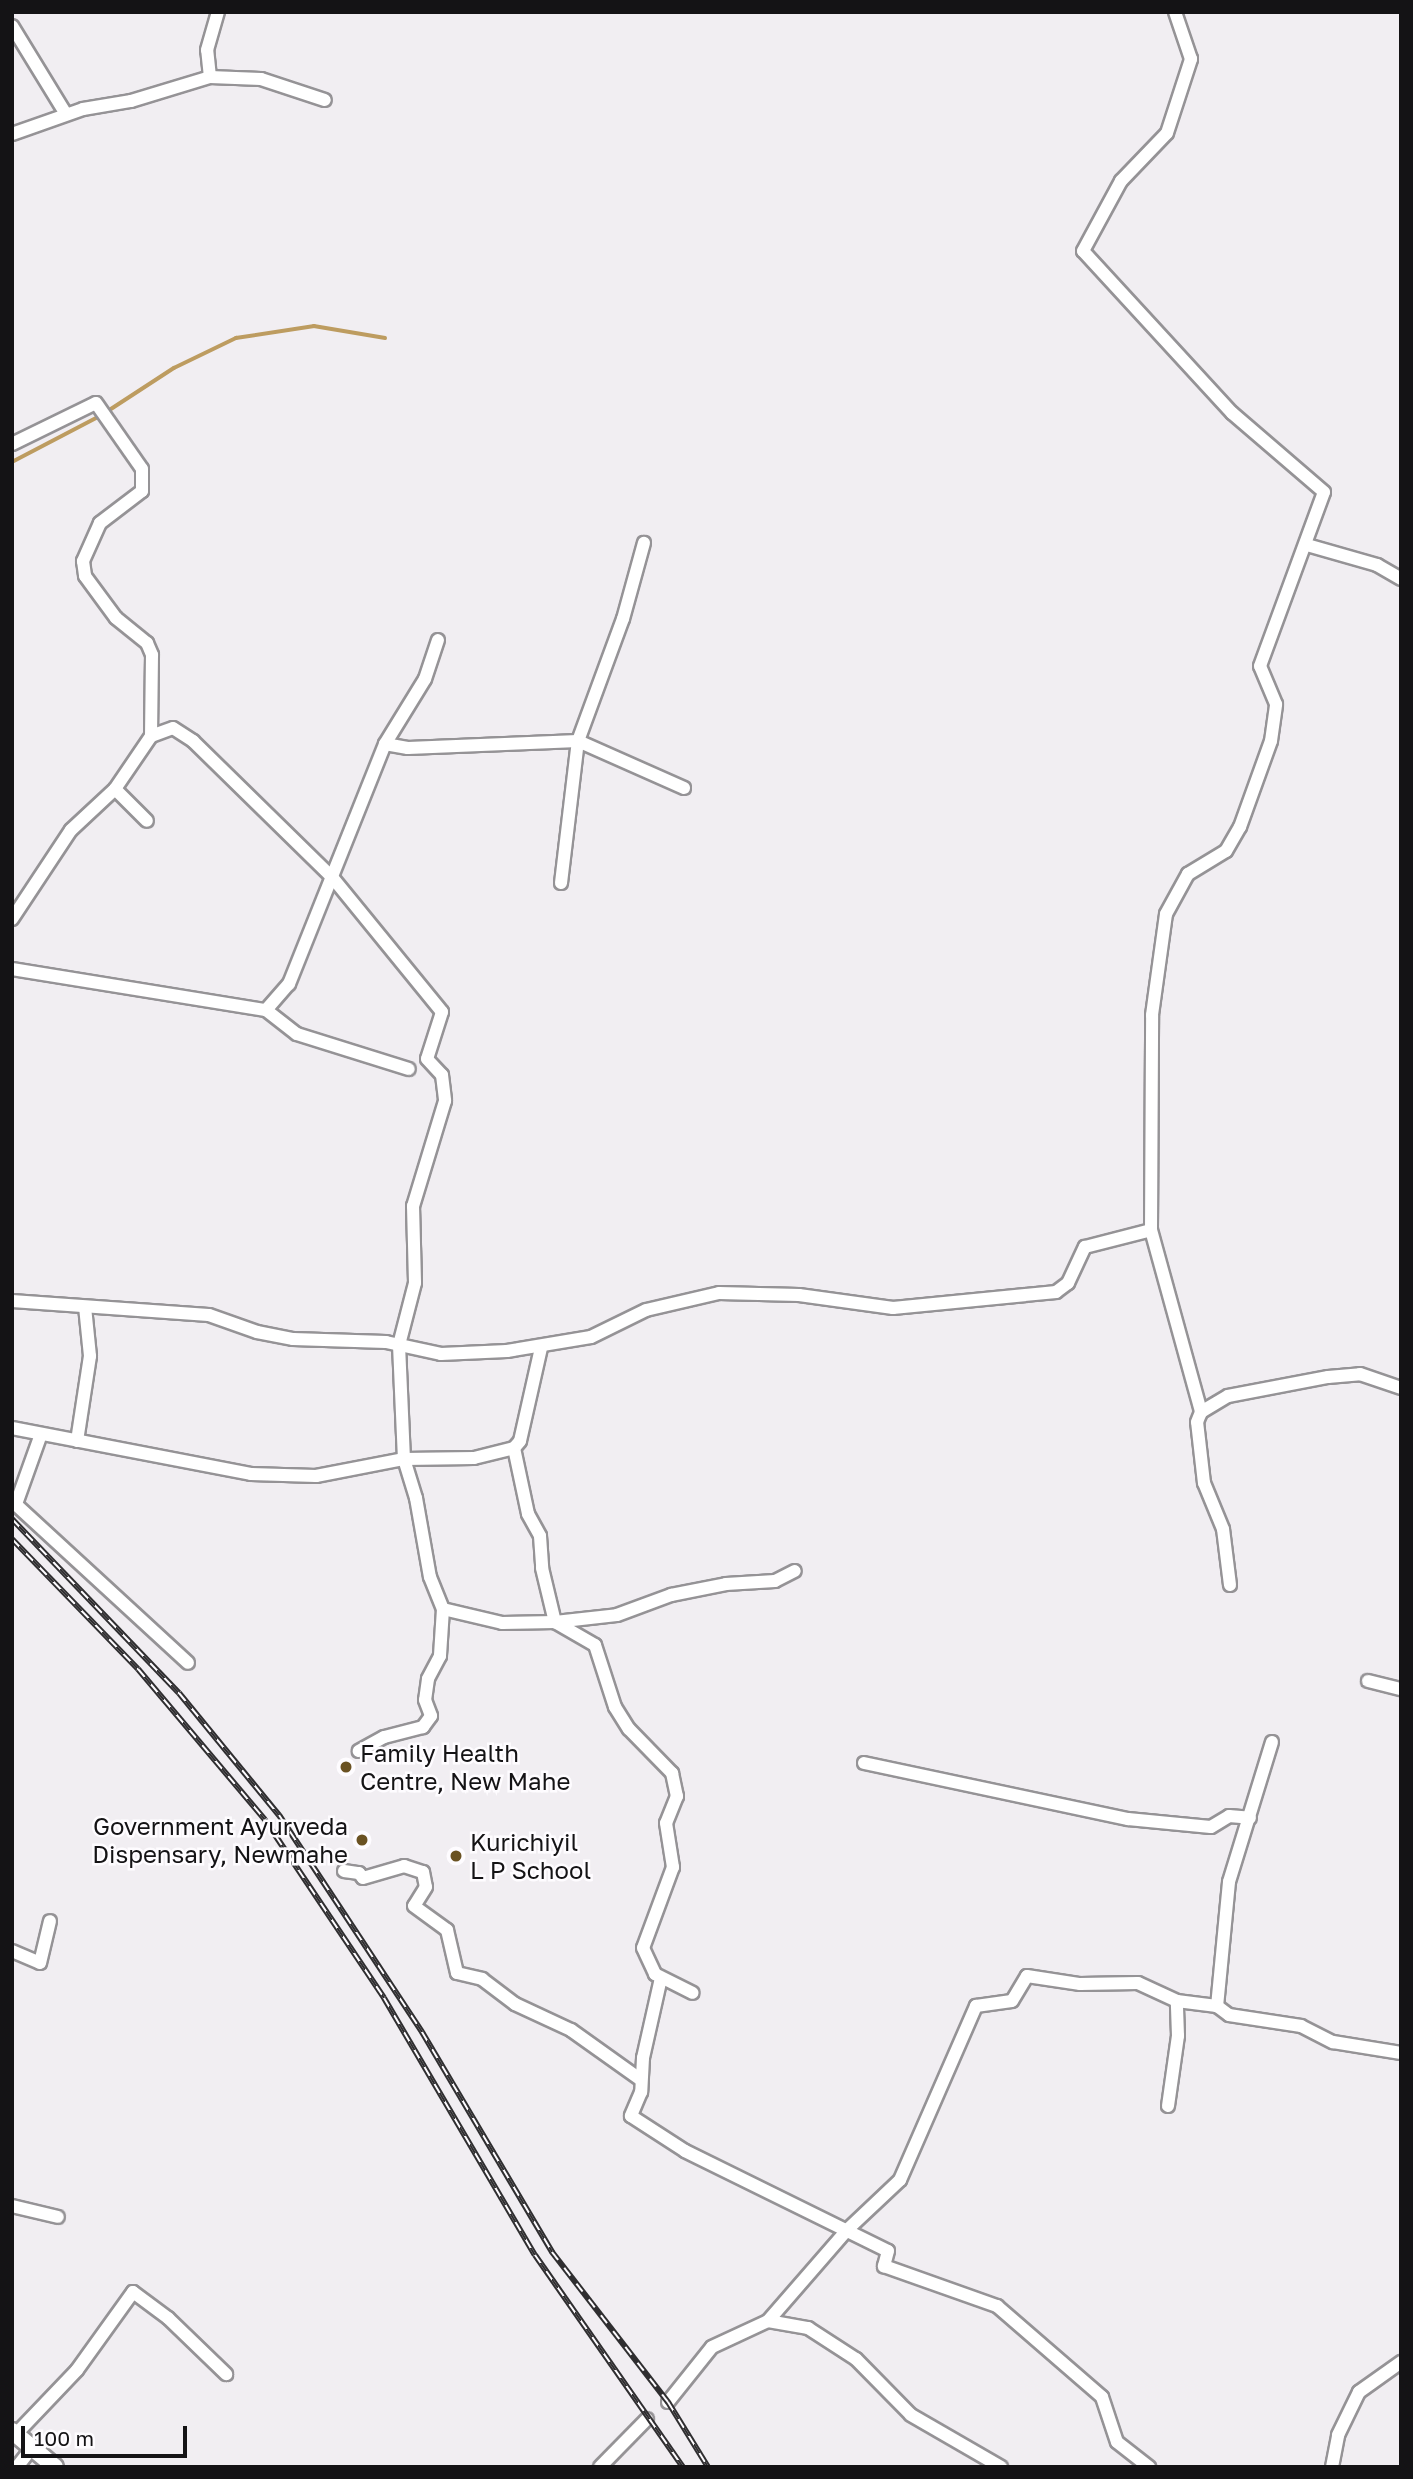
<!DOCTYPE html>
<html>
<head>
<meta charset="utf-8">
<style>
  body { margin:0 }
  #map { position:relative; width:1413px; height:2479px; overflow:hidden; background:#f1eef2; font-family:"Golos Text",sans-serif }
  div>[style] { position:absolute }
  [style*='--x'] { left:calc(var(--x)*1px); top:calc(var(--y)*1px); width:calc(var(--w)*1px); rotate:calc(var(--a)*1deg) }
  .stream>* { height:3.5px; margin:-1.75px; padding:0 1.75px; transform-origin:1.75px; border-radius:1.75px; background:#bd9c60 }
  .roads { filter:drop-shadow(2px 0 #959396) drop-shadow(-2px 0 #959396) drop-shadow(0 2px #959396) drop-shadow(0 -2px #959396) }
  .minor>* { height:12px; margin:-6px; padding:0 6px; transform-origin:6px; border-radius:6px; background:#fff }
  .major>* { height:16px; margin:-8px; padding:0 8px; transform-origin:8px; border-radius:8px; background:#fff }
  .rail>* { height:6px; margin-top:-3px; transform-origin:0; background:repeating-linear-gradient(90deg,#fefcff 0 10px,#2f2e30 0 20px); box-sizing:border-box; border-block:2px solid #2f2e30 }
  .dots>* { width:19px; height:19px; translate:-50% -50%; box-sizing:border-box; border:4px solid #fefcff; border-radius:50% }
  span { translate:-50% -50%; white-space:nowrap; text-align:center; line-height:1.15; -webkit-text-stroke:5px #fefcff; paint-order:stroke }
  .poi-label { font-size:24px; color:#141315 }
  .left { translate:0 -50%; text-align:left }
  .right { translate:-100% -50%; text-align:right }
  .frame { position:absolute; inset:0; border:14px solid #141315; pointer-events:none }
  .scale { position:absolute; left:21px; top:2426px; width:166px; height:32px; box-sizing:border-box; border:4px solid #141315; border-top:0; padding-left:9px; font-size:21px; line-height:24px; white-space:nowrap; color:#141315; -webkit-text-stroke:5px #fefcff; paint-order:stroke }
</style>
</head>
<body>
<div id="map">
  <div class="stream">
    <i style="--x:111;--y:409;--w:75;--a:-33.1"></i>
    <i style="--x:174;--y:368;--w:69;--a:-25.8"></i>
    <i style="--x:236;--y:338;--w:79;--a:-8.7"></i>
    <i style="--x:314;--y:326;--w:72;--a:9.6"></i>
    <i style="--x:12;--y:462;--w:95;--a:-27.6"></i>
  </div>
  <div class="roads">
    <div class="minor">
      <i style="--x:12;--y:26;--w:103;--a:58.5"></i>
      <i style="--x:210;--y:77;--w:27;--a:-96"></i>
      <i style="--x:207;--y:50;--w:40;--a:-74"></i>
      <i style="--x:12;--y:134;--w:75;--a:-19.4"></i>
      <i style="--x:83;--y:109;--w:49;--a:-9.5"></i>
      <i style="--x:131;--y:101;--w:83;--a:-16.9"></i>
      <i style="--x:210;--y:77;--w:51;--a:2.2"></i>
      <i style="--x:261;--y:79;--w:67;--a:18.2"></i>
      <i style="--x:12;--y:444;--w:93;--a:-26"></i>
      <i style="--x:96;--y:403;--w:80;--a:55.1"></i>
      <i style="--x:142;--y:469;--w:22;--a:90"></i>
      <i style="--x:142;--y:491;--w:53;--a:142.7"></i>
      <i style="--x:100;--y:523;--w:42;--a:114.1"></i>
      <i style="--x:83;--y:561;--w:15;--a:82"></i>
      <i style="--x:85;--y:576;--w:52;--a:53.6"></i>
      <i style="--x:116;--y:618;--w:40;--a:39"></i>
      <i style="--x:147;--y:643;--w:13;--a:67"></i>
      <i style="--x:152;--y:655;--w:81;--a:90.7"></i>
      <i style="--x:1307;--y:545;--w:73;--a:15.9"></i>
      <i style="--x:1377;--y:565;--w:28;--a:30"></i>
      <i style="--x:385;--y:744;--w:23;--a:10"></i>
      <i style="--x:408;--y:748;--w:170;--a:-2.4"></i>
      <i style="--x:578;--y:741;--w:116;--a:23.9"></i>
      <i style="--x:115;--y:789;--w:45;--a:45"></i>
      <i style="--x:561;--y:883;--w:143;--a:-83.2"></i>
      <i style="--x:578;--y:741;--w:130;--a:-69.8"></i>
      <i style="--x:623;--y:619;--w:79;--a:-74.6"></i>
      <i style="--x:12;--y:919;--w:107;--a:-56.5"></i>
      <i style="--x:71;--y:830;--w:60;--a:-43"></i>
      <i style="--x:115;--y:789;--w:64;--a:-55.8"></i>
      <i style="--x:151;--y:736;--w:23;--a:-20"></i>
      <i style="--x:173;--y:728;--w:24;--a:33"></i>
      <i style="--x:193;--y:741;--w:194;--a:44.4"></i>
      <i style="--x:332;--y:877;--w:174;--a:50.8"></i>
      <i style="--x:442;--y:1012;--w:49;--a:107.7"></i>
      <i style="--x:427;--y:1059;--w:22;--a:47"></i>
      <i style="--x:442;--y:1075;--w:26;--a:83"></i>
      <i style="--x:445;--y:1101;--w:110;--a:106.9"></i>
      <i style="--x:413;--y:1206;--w:77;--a:88.5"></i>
      <i style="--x:415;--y:1283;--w:64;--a:104.5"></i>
      <i style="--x:399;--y:1345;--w:114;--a:87.5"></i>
      <i style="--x:404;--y:1459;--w:41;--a:72.9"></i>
      <i style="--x:416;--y:1498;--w:80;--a:80"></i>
      <i style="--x:430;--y:1577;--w:35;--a:68"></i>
      <i style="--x:443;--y:1609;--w:47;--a:93.7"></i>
      <i style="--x:440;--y:1656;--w:26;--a:118"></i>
      <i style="--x:428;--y:1679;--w:21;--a:98"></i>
      <i style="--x:425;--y:1700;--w:17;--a:69"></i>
      <i style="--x:431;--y:1716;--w:14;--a:126"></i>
      <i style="--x:423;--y:1727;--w:40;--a:165.6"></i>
      <i style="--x:384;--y:1737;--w:29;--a:151"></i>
      <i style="--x:12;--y:969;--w:257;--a:9.2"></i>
      <i style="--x:266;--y:1010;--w:35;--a:-49"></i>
      <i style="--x:289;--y:984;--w:258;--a:-68.2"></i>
      <i style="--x:385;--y:744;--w:76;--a:-58.4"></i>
      <i style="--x:425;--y:679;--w:41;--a:-71.6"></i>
      <i style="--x:266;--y:1010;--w:39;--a:38"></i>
      <i style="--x:297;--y:1034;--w:117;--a:17.4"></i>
      <i style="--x:1151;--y:1230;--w:189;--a:74.6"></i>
      <i style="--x:12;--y:1301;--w:197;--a:4.1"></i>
      <i style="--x:209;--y:1315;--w:51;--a:19.5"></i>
      <i style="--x:257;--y:1332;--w:37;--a:11"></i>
      <i style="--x:293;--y:1339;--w:93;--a:1.8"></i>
      <i style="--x:386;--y:1342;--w:56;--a:12.3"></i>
      <i style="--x:441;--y:1354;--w:66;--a:-2.6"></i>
      <i style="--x:507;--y:1351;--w:85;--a:-9.5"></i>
      <i style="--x:591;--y:1337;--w:61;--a:-26.1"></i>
      <i style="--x:646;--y:1310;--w:75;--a:-13.1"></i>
      <i style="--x:719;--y:1293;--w:80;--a:1.4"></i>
      <i style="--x:799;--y:1295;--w:95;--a:7.9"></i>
      <i style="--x:893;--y:1308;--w:164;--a:-5.6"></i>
      <i style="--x:1056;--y:1292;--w:15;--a:-37"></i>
      <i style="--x:1068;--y:1283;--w:40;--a:-65"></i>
      <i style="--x:1085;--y:1247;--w:68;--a:-14.4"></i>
      <i style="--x:1151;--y:1230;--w:215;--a:-89.7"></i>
      <i style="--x:1152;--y:1015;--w:102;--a:-82.1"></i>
      <i style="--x:1166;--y:914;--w:46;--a:-61.2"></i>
      <i style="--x:1188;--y:874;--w:44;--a:-31.2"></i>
      <i style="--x:1226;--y:851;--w:28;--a:-60"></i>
      <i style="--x:1240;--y:827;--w:91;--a:-70.2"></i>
      <i style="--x:1271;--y:741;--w:37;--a:-82"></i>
      <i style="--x:1276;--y:704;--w:41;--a:-112.8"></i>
      <i style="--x:1260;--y:666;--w:185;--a:-69.8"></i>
      <i style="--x:1324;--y:492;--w:121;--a:-139.3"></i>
      <i style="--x:1232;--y:413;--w:220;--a:-132.6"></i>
      <i style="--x:1083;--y:251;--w:80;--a:-61.5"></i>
      <i style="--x:1121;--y:181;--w:66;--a:-46.2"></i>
      <i style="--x:1167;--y:133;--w:78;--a:-72"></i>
      <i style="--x:1191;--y:59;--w:50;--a:-108.8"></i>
      <i style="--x:12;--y:1428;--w:243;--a:10.9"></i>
      <i style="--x:251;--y:1474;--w:65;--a:1.8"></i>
      <i style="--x:316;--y:1476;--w:90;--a:-10.9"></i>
      <i style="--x:404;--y:1459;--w:70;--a:-0.8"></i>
      <i style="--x:474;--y:1458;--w:41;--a:-14"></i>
      <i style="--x:514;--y:1448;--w:9;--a:-49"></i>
      <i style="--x:520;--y:1441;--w:95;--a:-77.3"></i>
      <i style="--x:77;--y:1441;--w:86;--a:-81.3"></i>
      <i style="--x:90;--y:1356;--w:49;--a:-95.8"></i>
      <i style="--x:514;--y:1448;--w:67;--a:78"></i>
      <i style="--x:528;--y:1514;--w:25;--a:61"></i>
      <i style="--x:540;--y:1536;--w:32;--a:86"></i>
      <i style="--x:542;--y:1568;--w:56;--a:76.5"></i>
      <i style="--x:555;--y:1622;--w:46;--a:29.9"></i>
      <i style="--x:595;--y:1645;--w:65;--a:72.1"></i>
      <i style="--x:615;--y:1707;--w:26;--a:58"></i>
      <i style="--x:629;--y:1729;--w:62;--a:45.7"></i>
      <i style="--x:672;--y:1773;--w:24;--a:78"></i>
      <i style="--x:677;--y:1796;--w:29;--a:112"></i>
      <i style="--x:666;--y:1823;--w:45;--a:81"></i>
      <i style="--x:673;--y:1867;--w:86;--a:110.3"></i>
      <i style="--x:643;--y:1948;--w:29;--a:65"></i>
      <i style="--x:655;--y:1974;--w:42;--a:26.6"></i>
      <i style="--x:12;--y:1501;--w:239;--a:42.6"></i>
      <i style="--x:16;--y:1504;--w:74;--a:-70.3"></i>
      <i style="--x:1230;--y:1585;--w:56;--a:-97.1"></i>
      <i style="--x:1223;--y:1529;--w:50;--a:-112.4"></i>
      <i style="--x:1204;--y:1483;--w:61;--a:-96.5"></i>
      <i style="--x:1197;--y:1422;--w:11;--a:-68"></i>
      <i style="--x:1201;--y:1412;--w:31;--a:-31"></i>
      <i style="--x:1228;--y:1396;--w:102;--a:-10.8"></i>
      <i style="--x:1328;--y:1377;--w:32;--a:-5"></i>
      <i style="--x:1360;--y:1374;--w:43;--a:18.9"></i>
      <i style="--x:443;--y:1609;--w:61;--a:13.3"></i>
      <i style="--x:502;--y:1623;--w:53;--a:-1.1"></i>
      <i style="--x:555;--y:1622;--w:62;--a:-6.4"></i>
      <i style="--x:617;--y:1615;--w:58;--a:-20.3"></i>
      <i style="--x:671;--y:1595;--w:56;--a:-11.3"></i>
      <i style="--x:726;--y:1584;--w:49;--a:-3.5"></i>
      <i style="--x:775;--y:1581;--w:22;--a:-27"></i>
      <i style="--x:1368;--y:1681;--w:34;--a:14"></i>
      <i style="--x:1272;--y:1742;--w:146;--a:107.1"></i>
      <i style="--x:1229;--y:1882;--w:125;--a:95.5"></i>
      <i style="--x:1217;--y:2006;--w:15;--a:37"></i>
      <i style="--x:1229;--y:2015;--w:73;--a:8.7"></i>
      <i style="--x:1301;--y:2026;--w:36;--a:27"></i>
      <i style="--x:1333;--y:2042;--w:69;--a:9.2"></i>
      <i style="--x:864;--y:1763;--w:270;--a:12"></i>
      <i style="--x:1128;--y:1819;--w:83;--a:5.5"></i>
      <i style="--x:1211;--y:1827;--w:21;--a:-31"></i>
      <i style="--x:1229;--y:1816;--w:21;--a:5"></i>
      <i style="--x:344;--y:1871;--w:15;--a:8"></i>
      <i style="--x:359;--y:1873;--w:6;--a:51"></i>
      <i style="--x:363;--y:1878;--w:43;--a:-16.3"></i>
      <i style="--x:404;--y:1866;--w:20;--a:18"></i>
      <i style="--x:423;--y:1872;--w:15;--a:79"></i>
      <i style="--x:426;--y:1887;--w:22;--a:122"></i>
      <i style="--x:414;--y:1906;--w:41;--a:36"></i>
      <i style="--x:447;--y:1930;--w:44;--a:76.9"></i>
      <i style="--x:457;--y:1973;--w:26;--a:13"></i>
      <i style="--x:482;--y:1979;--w:41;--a:37.1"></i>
      <i style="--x:515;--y:2004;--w:62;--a:24.9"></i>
      <i style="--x:571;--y:2030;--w:86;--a:35.5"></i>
      <i style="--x:12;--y:1951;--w:30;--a:23"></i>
      <i style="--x:40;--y:1963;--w:43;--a:-76.6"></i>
      <i style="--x:661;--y:1978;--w:82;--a:102.7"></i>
      <i style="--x:643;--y:2058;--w:34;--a:93"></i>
      <i style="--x:641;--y:2092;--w:26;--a:113"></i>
      <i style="--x:631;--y:2116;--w:64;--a:32.9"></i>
      <i style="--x:685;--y:2151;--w:226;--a:26.2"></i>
      <i style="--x:888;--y:2251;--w:16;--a:105"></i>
      <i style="--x:884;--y:2266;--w:120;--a:19.5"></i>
      <i style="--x:997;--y:2306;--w:139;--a:40.9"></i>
      <i style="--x:1102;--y:2397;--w:47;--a:71.6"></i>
      <i style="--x:1117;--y:2442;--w:41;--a:38"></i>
      <i style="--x:1168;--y:2106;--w:71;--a:-81.9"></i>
      <i style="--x:1178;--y:2036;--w:35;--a:-92"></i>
      <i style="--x:12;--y:2206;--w:47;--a:13.4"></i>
      <i style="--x:768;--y:2321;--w:41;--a:9.9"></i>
      <i style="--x:808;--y:2328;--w:57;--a:32.9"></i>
      <i style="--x:856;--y:2359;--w:78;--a:45.5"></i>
      <i style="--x:911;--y:2415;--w:104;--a:30"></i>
      <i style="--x:668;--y:2402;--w:70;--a:-51.3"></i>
      <i style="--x:712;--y:2347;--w:62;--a:-24.9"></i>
      <i style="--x:768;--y:2321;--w:121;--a:-49"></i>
      <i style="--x:847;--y:2230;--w:73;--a:-43.3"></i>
      <i style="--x:900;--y:2180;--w:190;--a:-66.4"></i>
      <i style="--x:976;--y:2006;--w:36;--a:-8"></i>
      <i style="--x:1012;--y:2001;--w:29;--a:-59"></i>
      <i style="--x:1027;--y:1976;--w:54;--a:8.6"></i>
      <i style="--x:1080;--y:1984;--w:58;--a:-1"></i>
      <i style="--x:1138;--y:1983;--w:43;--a:24.8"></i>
      <i style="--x:1177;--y:2001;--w:40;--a:7.1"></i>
      <i style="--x:16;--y:2434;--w:88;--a:-46.4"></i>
      <i style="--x:77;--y:2370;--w:96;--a:-54.3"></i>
      <i style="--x:133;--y:2292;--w:44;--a:36.6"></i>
      <i style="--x:168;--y:2318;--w:81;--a:44"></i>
      <i style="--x:17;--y:2467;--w:24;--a:-52"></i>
      <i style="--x:600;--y:2467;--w:67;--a:-45.6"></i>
      <i style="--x:1332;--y:2467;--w:33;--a:-79"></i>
      <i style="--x:1338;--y:2435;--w:48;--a:-64"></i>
      <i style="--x:1359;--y:2392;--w:52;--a:-35.5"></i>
    </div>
    <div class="major">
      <i style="--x:12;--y:2431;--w:56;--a:39.9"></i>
    </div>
  </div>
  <div class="rail">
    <i style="--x:12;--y:1519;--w:241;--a:46.2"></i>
    <i style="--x:179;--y:1693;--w:158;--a:50.7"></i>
    <i style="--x:279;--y:1815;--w:260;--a:56.6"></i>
    <i style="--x:422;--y:2032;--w:256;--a:59.4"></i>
    <i style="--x:552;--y:2252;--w:190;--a:52.3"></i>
    <i style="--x:668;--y:2402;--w:76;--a:58.4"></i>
    <i style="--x:12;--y:1539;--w:181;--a:45.9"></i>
    <i style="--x:138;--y:1669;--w:197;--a:49.9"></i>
    <i style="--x:265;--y:1820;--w:214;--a:56.2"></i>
    <i style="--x:384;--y:1998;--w:298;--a:59.6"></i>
    <i style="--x:535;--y:2255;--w:259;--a:55.1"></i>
  </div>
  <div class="dots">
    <i style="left:346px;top:1767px;background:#6a5222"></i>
    <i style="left:362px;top:1840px;background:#6a5222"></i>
    <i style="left:456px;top:1856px;background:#6a5222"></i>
  </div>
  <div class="poi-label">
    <span class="left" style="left:360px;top:1767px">Family Health<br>Centre, New Mahe</span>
    <span class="right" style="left:348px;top:1840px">Government Ayurveda<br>Dispensary, Newmahe</span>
    <span class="left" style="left:470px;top:1856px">Kurichiyil<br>L P School</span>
  </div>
  <div class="frame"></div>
  <div class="scale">100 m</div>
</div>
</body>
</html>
